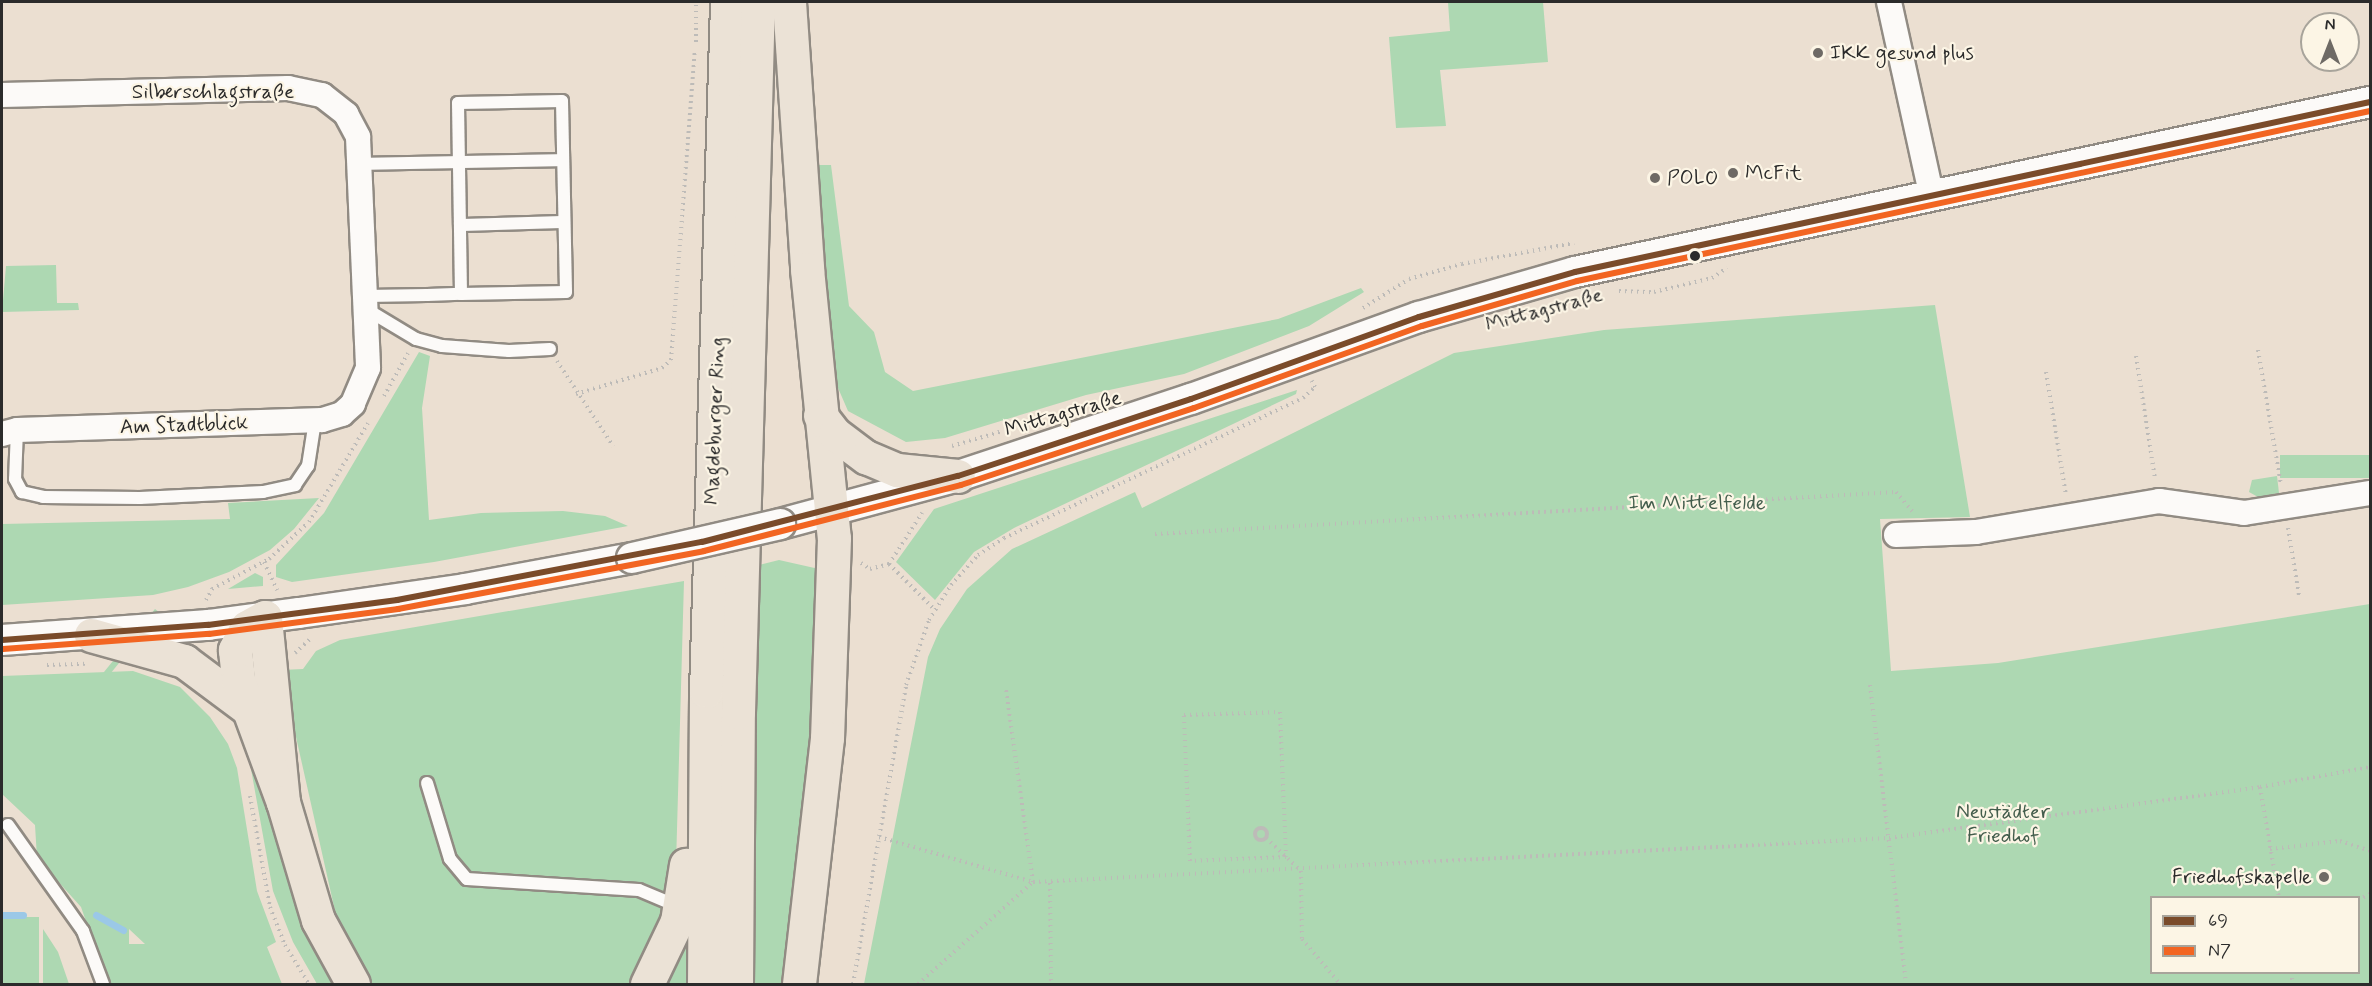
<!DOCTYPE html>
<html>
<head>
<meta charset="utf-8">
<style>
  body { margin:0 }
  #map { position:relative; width:2372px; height:986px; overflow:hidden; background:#ebdfd1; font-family:Mynerve,sans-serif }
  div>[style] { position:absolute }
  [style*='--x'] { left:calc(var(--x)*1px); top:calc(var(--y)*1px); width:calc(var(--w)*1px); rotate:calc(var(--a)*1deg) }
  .green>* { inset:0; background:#add8b2; transform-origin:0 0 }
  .stream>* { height:7px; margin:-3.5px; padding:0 3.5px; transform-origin:3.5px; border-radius:3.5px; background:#9bc8e7 }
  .path>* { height:4px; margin-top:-2px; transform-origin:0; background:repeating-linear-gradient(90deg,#bdbbb8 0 1.5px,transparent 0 6px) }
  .path>.ring { margin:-2px; padding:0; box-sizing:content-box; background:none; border:4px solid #bdbbb8; border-radius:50% }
  .roads { filter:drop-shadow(2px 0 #918b83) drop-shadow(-2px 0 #918b83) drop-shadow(0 2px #918b83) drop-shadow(0 -2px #918b83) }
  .service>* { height:12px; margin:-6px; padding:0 6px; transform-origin:6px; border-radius:6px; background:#fcfaf8 }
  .minor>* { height:24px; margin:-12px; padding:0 12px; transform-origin:12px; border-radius:12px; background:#fcfaf8 }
  .tertiary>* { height:30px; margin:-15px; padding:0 15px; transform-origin:15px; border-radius:15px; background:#fcfaf8 }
  .trunk>* { height:33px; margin:-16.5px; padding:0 16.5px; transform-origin:16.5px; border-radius:16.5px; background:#ebe2d6 }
  .bridges { filter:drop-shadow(2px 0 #918b83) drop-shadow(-2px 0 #918b83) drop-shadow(0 2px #918b83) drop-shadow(0 -2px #918b83) }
  .tertiary-bridge>* { height:30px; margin:-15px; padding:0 15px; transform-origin:15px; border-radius:15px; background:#fcfaf8 }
  .bus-1>* { height:6px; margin:-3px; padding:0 3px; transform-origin:3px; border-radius:3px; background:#7a4b2a }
  .bus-2>* { height:6px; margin:-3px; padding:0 3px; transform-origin:3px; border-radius:3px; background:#f26522 }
  .dots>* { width:16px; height:16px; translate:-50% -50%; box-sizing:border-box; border:3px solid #fcf5e5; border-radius:50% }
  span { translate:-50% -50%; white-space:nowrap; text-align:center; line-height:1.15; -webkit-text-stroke:4.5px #fcf5e5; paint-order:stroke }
  .poi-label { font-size:21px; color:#2b2b2b }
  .left { translate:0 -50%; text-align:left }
  .right { translate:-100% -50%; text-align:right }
  .street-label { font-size:21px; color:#2b2b2b }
  .park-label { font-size:21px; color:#435d4c }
  .frame { position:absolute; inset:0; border:3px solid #2b2b2b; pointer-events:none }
  .legend { position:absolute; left:2150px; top:896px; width:210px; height:78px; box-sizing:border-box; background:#fcf5e5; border:2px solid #a8a49b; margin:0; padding:8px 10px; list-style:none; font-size:18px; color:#2b2b2b }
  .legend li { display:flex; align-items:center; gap:12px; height:30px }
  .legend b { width:30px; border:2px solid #a8a49b }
  .north { position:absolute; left:2300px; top:12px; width:60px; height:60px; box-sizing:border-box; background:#fcf5e5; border:2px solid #a8a49b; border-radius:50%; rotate:0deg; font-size:16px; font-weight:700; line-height:24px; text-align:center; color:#2b2b2b }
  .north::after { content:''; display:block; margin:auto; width:21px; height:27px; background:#6e6a65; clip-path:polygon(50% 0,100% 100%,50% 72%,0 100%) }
</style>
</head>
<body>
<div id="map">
  <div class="green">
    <i style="clip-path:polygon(1448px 2px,1543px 2px,1548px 62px,1440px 70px,1446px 126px,1396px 128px,1389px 37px,1450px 31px)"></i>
    <i style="clip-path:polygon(818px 165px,831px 165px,849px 306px,874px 332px,885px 372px,913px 391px,1278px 319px,1361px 288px,1364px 292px,1309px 326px,1184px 374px,1086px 395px,945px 438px,906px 442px,848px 411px,835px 381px)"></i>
    <i style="clip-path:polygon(56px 265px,57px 303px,78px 303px,79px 310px,2px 312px,6px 266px)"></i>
    <i style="clip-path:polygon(evenodd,1935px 305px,1970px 517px,1880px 519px,1891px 671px,1998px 663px,2370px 604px,2370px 984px,864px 984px,928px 657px,940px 629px,967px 589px,1012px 549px,1135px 492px,1142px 508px,1454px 353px,1604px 330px,1935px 305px,2152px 898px,2358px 898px,2358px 972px,2152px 972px,2152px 898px)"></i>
    <i style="clip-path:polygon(419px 352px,430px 356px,422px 408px,429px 520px,481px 513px,563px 511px,605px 516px,628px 526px,434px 562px,292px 582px,276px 577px,276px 565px,324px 513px)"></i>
    <i style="clip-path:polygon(1297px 390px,1296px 394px,1014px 528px,974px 552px,935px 600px,896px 562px,934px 509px)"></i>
    <i style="left:2370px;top:455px;width:23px;height:90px;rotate:90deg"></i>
    <i style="clip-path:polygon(2277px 476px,2279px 493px,2258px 497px,2249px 492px,2252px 480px)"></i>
    <i style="clip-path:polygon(319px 498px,294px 529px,270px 550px,229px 572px,188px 587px,153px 595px,2px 605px,2px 524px,230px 519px,228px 503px)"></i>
    <i style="clip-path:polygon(779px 560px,819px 569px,816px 685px,788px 984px,749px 984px,759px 565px)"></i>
    <i style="clip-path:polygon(255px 573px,263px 577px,263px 586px,228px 589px)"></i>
    <i style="clip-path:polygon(684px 581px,676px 865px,670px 906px,632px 984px,372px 984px,341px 931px,335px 911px,281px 670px,303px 669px,316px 651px,340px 640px)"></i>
    <i style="left:155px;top:609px;width:6px;height:154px;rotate:39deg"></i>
    <i style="clip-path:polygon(evenodd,133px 671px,180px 687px,210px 717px,228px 744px,237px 768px,257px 891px,276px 942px,267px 947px,282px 984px,108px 984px,81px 907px,37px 858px,35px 825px,2px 794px,2px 676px,133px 671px,129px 929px,145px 944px,129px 944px,129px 929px)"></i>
    <i style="clip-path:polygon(213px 696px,242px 724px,336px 984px,317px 984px,293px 942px,273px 891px,247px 747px,237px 723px)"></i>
    <i style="clip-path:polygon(690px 913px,690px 984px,660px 984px)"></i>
    <i style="left:2px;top:917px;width:37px;height:67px"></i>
    <i style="clip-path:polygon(43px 929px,58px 952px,69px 984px,43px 984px)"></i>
  </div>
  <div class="stream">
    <i style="--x:2;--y:915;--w:21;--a:0"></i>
    <i style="--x:96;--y:915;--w:31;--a:29"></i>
  </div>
  <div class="path">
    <i style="--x:696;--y:42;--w:40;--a:-90"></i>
    <i style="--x:1619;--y:291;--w:35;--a:2"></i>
    <i style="--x:1654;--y:292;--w:60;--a:-13.6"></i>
    <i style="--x:1712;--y:278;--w:18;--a:-34"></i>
    <i style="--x:1363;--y:308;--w:54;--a:-32.2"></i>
    <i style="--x:1409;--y:279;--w:55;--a:-15.8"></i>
    <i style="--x:1462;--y:264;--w:114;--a:-10.6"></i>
    <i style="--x:2258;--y:350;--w:137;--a:80.3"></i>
    <i style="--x:2136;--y:356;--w:124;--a:81.2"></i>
    <i style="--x:557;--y:361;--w:102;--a:56.6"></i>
    <i style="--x:2046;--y:372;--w:125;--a:80.8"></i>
    <i style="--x:576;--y:394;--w:90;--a:-16.8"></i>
    <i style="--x:662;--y:368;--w:12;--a:-42"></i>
    <i style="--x:671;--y:360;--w:311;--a:-85.6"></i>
    <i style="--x:384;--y:396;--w:49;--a:-60.8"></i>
    <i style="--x:952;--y:446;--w:53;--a:-16.4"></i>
    <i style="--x:2288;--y:528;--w:68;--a:80.7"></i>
    <i style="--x:1155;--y:534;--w:742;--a:-3.24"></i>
    <i style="--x:1896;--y:492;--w:25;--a:50"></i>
    <i style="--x:264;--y:562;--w:31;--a:65"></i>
    <i style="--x:861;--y:563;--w:11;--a:34"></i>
    <i style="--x:870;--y:569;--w:20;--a:-15"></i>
    <i style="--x:889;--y:564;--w:61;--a:-57.1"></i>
    <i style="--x:889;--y:564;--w:64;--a:45"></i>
    <i style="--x:206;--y:600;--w:13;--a:-61"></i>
    <i style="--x:212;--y:589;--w:64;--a:-27.8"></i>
    <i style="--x:269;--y:559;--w:54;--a:-42.8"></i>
    <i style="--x:309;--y:522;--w:115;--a:-59.2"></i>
    <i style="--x:295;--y:653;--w:22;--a:-43"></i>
    <i style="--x:47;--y:665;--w:38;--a:-2"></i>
    <i style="--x:1870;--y:685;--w:301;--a:83.1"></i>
    <i style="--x:1280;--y:712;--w:145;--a:87.6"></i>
    <i style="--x:1286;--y:857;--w:96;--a:177.6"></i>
    <i style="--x:1190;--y:861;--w:146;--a:-92.4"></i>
    <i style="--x:1184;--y:715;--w:96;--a:-1.8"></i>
    <i style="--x:2260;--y:787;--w:113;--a:80.3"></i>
    <i style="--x:250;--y:796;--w:113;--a:79.8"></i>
    <i style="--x:270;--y:907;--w:41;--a:68.5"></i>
    <i style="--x:285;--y:945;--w:46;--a:58.4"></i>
    <i class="ring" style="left:1255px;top:828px;width:8px;height:8px"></i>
    <i style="--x:879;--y:837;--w:160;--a:16.3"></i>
    <i style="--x:1033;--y:882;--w:194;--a:-98"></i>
    <i style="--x:1266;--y:838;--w:48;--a:43.3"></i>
    <i style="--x:1301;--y:871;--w:68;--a:89.2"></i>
    <i style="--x:1302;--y:939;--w:59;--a:49.8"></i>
    <i style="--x:2270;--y:849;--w:70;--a:-6.5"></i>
    <i style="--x:2340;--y:841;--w:32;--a:18"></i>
    <i style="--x:1050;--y:883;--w:101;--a:89.4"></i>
    <i style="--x:2358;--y:900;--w:13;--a:-27"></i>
    <i style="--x:2291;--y:972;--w:12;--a:81"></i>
    <i style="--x:853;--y:984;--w:304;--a:-79.9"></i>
    <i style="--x:906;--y:685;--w:69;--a:-70.5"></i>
    <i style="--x:929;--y:620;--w:41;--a:-57.8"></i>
    <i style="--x:951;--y:585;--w:40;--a:-48"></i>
    <i style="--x:978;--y:555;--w:31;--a:-33"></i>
    <i style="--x:1004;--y:538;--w:330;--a:-25.1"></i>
    <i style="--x:1303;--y:398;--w:16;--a:-43"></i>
    <i style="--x:1315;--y:387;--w:7;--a:-117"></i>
    <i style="--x:918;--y:984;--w:154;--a:-41.6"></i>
    <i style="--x:1033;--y:882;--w:857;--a:-2.94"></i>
    <i style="--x:1889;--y:838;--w:374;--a:-7.8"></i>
    <i style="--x:2260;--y:787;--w:112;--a:-10.3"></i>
  </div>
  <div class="roads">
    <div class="service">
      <i style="--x:362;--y:164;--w:201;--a:-1.1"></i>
      <i style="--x:460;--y:225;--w:104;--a:-1.7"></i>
      <i style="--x:366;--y:296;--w:61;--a:-0.9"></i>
      <i style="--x:427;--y:295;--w:34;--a:-2"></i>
      <i style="--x:461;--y:294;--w:105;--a:-1.1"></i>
      <i style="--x:566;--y:292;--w:191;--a:-91.2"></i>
      <i style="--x:562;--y:101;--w:104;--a:178.9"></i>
      <i style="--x:458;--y:103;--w:191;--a:89.1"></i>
      <i style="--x:366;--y:309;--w:58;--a:31"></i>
      <i style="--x:416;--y:339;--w:27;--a:15"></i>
      <i style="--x:442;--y:346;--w:67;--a:4.3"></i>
      <i style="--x:509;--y:351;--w:41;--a:-2.8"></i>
      <i style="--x:17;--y:430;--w:49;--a:92.3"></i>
      <i style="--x:15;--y:479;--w:15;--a:62"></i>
      <i style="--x:22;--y:492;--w:22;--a:13"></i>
      <i style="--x:43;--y:497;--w:97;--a:0.6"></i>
      <i style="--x:140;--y:498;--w:123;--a:-2.8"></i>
      <i style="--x:263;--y:492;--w:33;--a:-12"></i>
      <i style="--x:295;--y:485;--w:23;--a:-56"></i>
      <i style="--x:308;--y:466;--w:46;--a:-81.2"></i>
      <i style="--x:427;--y:783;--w:79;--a:73.2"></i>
      <i style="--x:450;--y:859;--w:26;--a:50"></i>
      <i style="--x:467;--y:879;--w:172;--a:3.7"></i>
      <i style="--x:639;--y:890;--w:41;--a:22.8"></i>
      <i style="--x:8;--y:825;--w:130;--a:54.7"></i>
      <i style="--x:83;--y:931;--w:57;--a:69.3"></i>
    </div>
    <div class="minor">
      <i style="--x:1889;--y:2;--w:200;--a:77.6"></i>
      <i style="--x:2;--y:95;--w:286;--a:-1.4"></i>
      <i style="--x:288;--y:88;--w:35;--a:12"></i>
      <i style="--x:322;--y:95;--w:31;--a:38"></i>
      <i style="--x:346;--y:114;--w:26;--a:62"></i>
      <i style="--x:358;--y:137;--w:231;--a:87.5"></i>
      <i style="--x:368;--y:368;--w:39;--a:113"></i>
      <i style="--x:353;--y:404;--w:15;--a:138"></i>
      <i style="--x:342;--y:414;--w:21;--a:163"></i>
      <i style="--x:322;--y:420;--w:305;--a:178.1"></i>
      <i style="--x:17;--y:430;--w:16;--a:165"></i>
      <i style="--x:1896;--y:535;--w:80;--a:-2.1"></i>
      <i style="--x:1976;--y:532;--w:186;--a:-9.6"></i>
      <i style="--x:2159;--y:501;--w:86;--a:8"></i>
      <i style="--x:2244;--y:513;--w:128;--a:-9"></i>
    </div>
    <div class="tertiary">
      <i style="--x:780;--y:524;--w:184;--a:-15.1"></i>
      <i style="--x:958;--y:476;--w:245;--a:-18.3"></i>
      <i style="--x:1191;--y:399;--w:242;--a:-19.8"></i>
      <i style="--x:1419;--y:317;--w:162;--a:-16.1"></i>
      <i style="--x:1575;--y:272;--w:813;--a:-12.07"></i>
      <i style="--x:2;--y:640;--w:207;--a:-4.2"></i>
      <i style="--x:208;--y:625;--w:92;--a:-7.5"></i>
      <i style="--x:299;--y:613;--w:168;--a:-8.2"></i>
      <i style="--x:465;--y:589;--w:170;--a:-10.5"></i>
    </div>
    <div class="trunk">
      <i style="--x:789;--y:2;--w:268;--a:86.1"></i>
      <i style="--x:807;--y:269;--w:270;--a:84.3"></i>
      <i style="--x:834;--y:538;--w:200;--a:92"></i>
      <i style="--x:827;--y:738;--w:248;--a:96.5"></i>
      <i style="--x:820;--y:415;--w:24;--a:52"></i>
      <i style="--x:835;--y:434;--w:39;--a:37"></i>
      <i style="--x:866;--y:457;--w:34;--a:23"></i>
      <i style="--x:897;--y:470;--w:61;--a:5.6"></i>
      <i style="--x:91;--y:635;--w:97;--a:15.6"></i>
      <i style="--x:184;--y:661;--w:79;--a:36.7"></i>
      <i style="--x:283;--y:802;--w:186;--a:-95.6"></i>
      <i style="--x:265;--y:617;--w:21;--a:151"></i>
      <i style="--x:247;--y:627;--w:26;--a:118"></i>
      <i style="--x:235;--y:650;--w:30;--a:84"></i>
      <i style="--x:238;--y:680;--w:130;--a:69.8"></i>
      <i style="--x:283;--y:802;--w:123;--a:73.5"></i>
      <i style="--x:318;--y:920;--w:73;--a:61.3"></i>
      <i style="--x:647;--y:984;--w:70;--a:-64.5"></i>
      <i style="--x:677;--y:921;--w:57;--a:-80.9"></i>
      <i style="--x:704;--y:984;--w:293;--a:-89.6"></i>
      <i style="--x:706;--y:691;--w:689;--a:-88.25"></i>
      <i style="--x:736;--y:984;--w:272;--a:-89.6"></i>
      <i style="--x:738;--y:712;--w:710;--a:-88.39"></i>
    </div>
  </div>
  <div class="bridges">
    <div class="tertiary-bridge">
      <i style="--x:632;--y:558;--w:152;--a:-12.9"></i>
    </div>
  </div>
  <div class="bus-1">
    <i style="--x:2;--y:640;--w:207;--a:-4.2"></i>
    <i style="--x:208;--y:625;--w:191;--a:-7.5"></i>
    <i style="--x:397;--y:600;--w:310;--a:-10.8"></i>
    <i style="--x:702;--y:542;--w:264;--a:-14.5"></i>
    <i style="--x:958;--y:476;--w:245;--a:-18.3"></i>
    <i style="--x:1191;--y:399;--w:242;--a:-19.8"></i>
    <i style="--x:1419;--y:317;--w:162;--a:-16.1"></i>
    <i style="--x:1575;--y:272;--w:813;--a:-12.07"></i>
  </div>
  <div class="bus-2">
    <i style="--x:3;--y:649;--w:207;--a:-4.2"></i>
    <i style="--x:209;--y:634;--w:191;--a:-7.5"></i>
    <i style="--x:398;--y:609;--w:311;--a:-10.7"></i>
    <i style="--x:704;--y:551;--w:265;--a:-14.4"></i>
    <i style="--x:961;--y:485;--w:245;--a:-18.3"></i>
    <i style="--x:1194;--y:408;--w:242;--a:-19.8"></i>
    <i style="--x:1422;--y:326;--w:161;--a:-16.2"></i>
    <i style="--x:1577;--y:281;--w:811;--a:-12.1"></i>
  </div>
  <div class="dots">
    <i style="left:1818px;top:53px;background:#6e6a65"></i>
    <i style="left:1733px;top:173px;background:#6e6a65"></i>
    <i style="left:1655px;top:178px;background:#6e6a65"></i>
    <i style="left:1695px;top:256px;background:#2b2b2b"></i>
    <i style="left:2324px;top:877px;background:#6e6a65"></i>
  </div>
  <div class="poi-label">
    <span class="left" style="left:1830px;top:53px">IKK gesund plus</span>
    <span class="left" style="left:1745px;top:173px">McFit</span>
    <span class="left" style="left:1667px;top:178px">POLO</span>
    <span class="right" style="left:2312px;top:877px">Friedhofskapelle</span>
  </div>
  <div class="street-label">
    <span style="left:213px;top:92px">Silberschlagstraße</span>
    <span style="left:1544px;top:310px;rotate:-15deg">Mittagstraße</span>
    <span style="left:1063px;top:414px;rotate:-16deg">Mittagstraße</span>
    <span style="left:715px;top:421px;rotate:-88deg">Magdeburger Ring</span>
    <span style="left:184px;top:425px;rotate:-2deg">Am Stadtblick</span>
  </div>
  <div class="park-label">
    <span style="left:1697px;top:503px">Im Mittelfelde</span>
    <span style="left:2003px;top:824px">Neustädter<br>Friedhof</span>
  </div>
  <div class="frame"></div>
  <ul class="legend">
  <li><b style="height:8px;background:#7a4b2a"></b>69</li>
  <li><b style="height:8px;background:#f26522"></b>N7</li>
  </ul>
  <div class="north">N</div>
</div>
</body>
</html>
